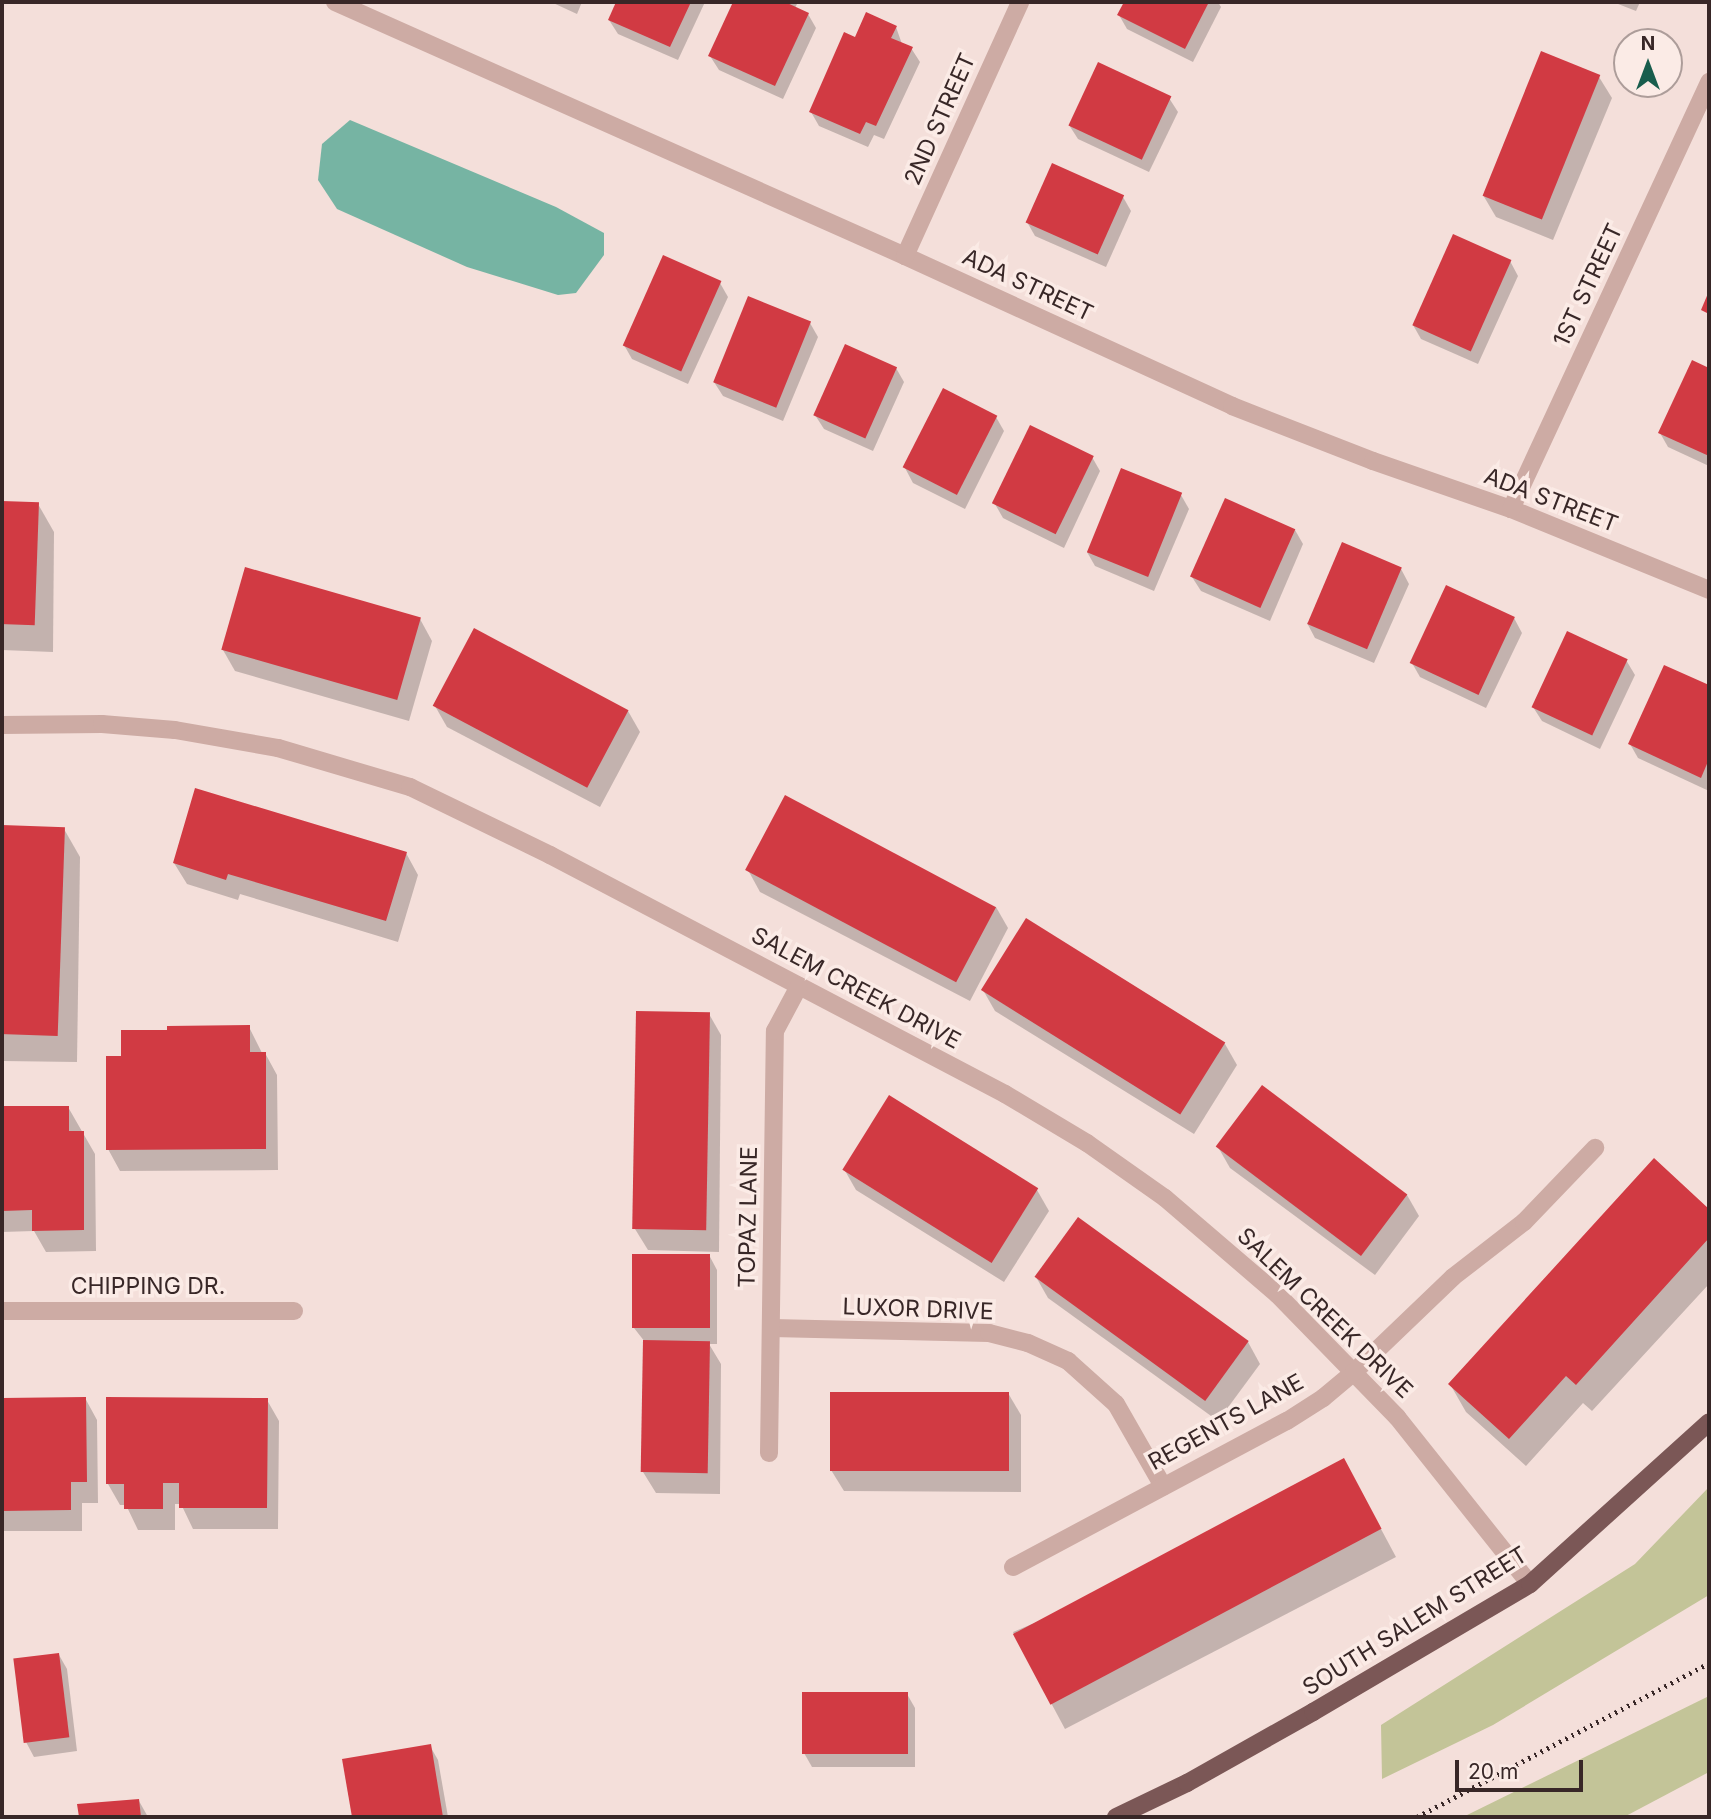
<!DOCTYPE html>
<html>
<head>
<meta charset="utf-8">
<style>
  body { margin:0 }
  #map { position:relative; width:1711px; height:1819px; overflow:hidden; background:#f4dfda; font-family:Inter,sans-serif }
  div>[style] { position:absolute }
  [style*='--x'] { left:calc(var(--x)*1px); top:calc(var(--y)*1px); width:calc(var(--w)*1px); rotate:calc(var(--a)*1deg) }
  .green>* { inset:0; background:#c3c498 }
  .water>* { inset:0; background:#76b4a3 }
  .shadow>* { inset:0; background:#0003 }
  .building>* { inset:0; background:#d13a43; transform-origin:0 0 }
  .street>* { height:18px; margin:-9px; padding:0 9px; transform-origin:9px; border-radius:9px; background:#cdaba4 }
  .primary>* { height:18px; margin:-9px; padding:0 9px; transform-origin:9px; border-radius:9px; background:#7b5756 }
  .rail>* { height:5px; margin-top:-2.5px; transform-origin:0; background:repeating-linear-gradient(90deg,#382727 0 2px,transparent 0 7px) }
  span { translate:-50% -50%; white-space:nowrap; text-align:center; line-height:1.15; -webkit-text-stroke:7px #fbebe6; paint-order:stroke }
  .street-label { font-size:23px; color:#382727 }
  .frame { position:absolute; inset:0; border:4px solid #382727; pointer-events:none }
  .north { position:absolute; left:1613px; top:28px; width:70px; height:70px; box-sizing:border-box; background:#fbebe6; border:2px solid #ad9d9a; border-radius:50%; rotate:0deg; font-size:19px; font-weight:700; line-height:28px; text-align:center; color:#382727 }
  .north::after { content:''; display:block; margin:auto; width:24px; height:32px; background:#185d4d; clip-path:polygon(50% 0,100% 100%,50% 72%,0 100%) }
  .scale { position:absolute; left:1455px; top:1760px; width:128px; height:32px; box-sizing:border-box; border:4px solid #382727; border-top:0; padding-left:9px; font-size:21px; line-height:24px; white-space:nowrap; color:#382727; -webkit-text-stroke:5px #fbebe6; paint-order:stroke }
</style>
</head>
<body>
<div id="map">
  <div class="green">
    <i style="clip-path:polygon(1709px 1487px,1709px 1595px,1493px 1725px,1382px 1779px,1381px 1725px,1635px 1564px)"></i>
    <i style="clip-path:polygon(1709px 1696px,1709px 1772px,1624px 1817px,1463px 1817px)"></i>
  </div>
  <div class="water">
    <i style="clip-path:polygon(350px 120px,556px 207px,604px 233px,604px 255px,576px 293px,558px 295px,467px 267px,337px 209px,318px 180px,322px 144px)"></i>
  </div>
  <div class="shadow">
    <i style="clip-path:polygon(551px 2px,582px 2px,577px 14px)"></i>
    <i style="clip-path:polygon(617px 2px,705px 2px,678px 60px,618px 34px,609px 20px)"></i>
    <i style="clip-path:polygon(735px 2px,798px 2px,795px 8px,808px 14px,816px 28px,783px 99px,719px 70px,710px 56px)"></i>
    <i style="clip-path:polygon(1126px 2px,1218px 2px,1221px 7px,1193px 62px,1127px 29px,1119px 15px)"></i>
    <i style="clip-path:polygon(1613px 2px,1640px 2px,1636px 11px)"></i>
    <i style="clip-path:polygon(896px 27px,902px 44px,911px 48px,920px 62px,884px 139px,874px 135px,868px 147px,819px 126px,811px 112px,856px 39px)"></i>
    <i style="clip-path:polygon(1599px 77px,1612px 98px,1553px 240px,1496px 217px,1483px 195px)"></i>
    <i style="clip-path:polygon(1169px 98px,1178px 112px,1149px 172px,1078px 139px,1069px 125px)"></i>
    <i style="clip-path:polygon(1123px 197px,1131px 211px,1106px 267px,1035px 236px,1027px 222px)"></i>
    <i style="clip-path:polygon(1510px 261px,1518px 276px,1478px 364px,1421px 339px,1413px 325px)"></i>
    <i style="clip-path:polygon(720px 283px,728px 297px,688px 384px,632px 359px,624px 345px)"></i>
    <i style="clip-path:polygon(810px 323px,818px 337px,783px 421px,723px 396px,714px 382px)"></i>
    <i style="clip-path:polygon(1692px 363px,1709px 370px,1709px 466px,1668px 447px,1660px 433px)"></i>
    <i style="clip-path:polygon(896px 368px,904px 382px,873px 451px,824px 429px,815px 415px)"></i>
    <i style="clip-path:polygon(996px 417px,1004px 431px,965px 509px,913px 483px,905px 468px)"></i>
    <i style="clip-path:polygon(1092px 457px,1100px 471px,1064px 548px,1003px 518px,995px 504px)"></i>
    <i style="clip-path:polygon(1181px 495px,1189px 509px,1154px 591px,1095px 566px,1087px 552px)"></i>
    <i style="clip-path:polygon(2px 503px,38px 504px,54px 532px,53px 652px,2px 650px)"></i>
    <i style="clip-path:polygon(1295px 530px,1303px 544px,1270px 621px,1201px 591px,1192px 577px)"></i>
    <i style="clip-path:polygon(1401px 569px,1409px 584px,1374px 663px,1315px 638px,1307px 623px)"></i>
    <i style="clip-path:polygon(1514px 618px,1522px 633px,1486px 708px,1420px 677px,1412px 663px)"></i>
    <i style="clip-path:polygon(420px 619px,432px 641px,409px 721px,235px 671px,223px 650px)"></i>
    <i style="clip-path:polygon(1626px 660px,1635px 675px,1600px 749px,1542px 721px,1533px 707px)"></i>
    <i style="clip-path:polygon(1665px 667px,1709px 687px,1709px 791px,1638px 758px,1630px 744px)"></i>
    <i style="clip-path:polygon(435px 706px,628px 711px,640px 732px,600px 807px,447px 727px)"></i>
    <i style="clip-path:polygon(2px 826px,64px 829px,80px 857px,77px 1062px,2px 1061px)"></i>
    <i style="clip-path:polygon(406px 853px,418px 875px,398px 942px,240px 894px,238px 900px,187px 884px,174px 863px)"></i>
    <i style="clip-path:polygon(748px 870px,996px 907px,1008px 928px,970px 1001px,760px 892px)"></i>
    <i style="clip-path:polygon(1026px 920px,1225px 1044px,1237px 1065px,1194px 1134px,995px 1011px,983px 990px)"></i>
    <i style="clip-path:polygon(709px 1014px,721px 1035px,719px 1252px,648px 1250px,635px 1229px)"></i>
    <i style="clip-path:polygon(249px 1027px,262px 1053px,265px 1053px,277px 1075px,278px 1170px,120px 1171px,108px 1149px,123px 1058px)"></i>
    <i style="clip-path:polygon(2px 1107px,68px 1107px,95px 1154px,96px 1251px,46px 1252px,34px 1231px,2px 1232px)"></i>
    <i style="clip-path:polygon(1218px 1147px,1407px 1195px,1419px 1216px,1375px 1275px,1230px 1168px)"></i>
    <i style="clip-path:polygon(1654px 1161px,1709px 1211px,1709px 1284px,1592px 1411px,1583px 1403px,1526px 1466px,1466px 1412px,1450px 1384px)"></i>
    <i style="clip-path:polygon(844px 1169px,1037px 1190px,1049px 1211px,1004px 1282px,856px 1190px)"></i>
    <i style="clip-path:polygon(709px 1255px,717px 1270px,717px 1344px,709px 1344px,721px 1364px,720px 1494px,656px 1493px,643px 1472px,645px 1342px,634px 1328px)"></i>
    <i style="clip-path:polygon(1036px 1277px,1248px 1342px,1260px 1364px,1218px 1421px,1048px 1298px)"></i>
    <i style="clip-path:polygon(1008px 1393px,1021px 1415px,1021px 1492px,844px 1491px,831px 1470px)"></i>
    <i style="clip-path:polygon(85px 1398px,97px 1420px,98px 1503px,82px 1503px,82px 1531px,2px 1531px,2px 1399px)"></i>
    <i style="clip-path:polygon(267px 1400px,279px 1421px,278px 1529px,193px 1529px,181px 1504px,175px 1504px,175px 1530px,138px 1530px,126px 1505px,120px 1505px,108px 1484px)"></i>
    <i style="clip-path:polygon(1359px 1488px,1396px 1557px,1065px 1729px,1013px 1632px)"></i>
    <i style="clip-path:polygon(59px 1655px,67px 1669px,77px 1751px,34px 1757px,26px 1742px)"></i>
    <i style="clip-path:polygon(907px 1694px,915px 1708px,915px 1767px,812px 1767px,804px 1753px)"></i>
    <i style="clip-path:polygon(430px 1746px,438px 1760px,448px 1817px,353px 1817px,344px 1761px)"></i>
    <i style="clip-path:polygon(139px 1801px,148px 1817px,80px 1817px,79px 1806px)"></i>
  </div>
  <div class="building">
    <i style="clip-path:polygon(616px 2px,691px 2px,670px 47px,608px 20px)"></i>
    <i style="clip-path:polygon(733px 2px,785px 2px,809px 13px,775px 86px,708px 56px)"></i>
    <i style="clip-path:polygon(1124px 2px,1209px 2px,1185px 49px,1117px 15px)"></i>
    <i style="clip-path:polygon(866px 12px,897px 26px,891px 38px,913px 47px,876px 126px,866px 122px,860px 134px,809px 112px,844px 32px,855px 37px)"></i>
    <i style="left:1541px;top:51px;width:64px;height:156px;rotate:22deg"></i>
    <i style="left:1098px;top:62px;width:81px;height:70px;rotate:25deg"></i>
    <i style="left:1052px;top:163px;width:79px;height:65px;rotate:24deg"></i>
    <i style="left:1453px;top:234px;width:64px;height:100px;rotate:24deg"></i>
    <i style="left:663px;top:255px;width:64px;height:99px;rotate:24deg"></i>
    <i style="clip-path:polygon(1709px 291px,1709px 314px,1701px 310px)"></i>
    <i style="left:748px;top:296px;width:68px;height:93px;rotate:22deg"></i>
    <i style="left:845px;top:344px;width:57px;height:78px;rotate:24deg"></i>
    <i style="clip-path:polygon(1692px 360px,1709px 368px,1709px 456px,1658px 433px)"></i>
    <i style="left:943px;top:388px;width:61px;height:89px;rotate:27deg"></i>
    <i style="left:1030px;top:425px;width:71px;height:87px;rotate:26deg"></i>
    <i style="left:1121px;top:468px;width:66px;height:91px;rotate:22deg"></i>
    <i style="left:1225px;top:498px;width:77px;height:86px;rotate:24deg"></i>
    <i style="left:2px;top:501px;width:37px;height:123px;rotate:2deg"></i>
    <i style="left:1342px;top:542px;width:65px;height:89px;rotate:23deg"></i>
    <i style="left:245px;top:567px;width:183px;height:86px;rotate:16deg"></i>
    <i style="left:1446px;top:585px;width:76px;height:86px;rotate:25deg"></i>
    <i style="left:474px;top:628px;width:175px;height:88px;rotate:28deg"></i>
    <i style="left:1567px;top:631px;width:67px;height:84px;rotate:25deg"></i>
    <i style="clip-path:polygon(1664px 665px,1709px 685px,1709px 759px,1701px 778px,1628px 744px)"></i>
    <i style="clip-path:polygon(195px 788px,407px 852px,386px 921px,228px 874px,226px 880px,173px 863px)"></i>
    <i style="left:785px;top:795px;width:239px;height:85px;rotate:28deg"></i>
    <i style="left:2px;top:825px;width:63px;height:209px;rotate:2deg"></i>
    <i style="left:1026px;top:918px;width:235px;height:85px;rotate:32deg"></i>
    <i style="left:636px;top:1011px;width:74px;height:218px;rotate:1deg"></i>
    <i style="clip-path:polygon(250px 1025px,250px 1052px,266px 1052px,266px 1149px,106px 1150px,106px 1056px,121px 1056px,121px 1030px,167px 1030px,167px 1026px)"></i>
    <i style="left:1262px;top:1085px;width:182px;height:77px;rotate:37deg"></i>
    <i style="left:889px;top:1095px;width:176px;height:88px;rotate:32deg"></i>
    <i style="clip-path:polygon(2px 1106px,69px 1106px,69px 1131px,84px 1131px,84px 1230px,32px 1231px,32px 1210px,2px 1211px)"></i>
    <i style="clip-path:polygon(1654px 1158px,1709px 1209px,1709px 1238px,1576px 1385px,1566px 1376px,1509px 1439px,1448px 1384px)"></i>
    <i style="left:1078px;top:1217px;width:211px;height:74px;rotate:36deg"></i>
    <i style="left:632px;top:1254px;width:78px;height:74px"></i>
    <i style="left:643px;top:1340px;width:67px;height:132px;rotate:1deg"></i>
    <i style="left:830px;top:1392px;width:179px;height:79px"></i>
    <i style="clip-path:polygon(86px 1397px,87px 1482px,71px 1482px,71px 1510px,2px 1511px,2px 1398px)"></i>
    <i style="clip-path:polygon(106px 1397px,268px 1398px,267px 1508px,179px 1508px,179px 1483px,163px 1483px,163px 1509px,124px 1509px,124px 1484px,106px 1484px)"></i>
    <i style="left:1344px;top:1458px;width:80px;height:375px;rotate:62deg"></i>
    <i style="left:59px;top:1653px;width:85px;height:46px;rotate:83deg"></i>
    <i style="left:802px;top:1692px;width:106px;height:62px"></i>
    <i style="clip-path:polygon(431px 1744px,443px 1817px,352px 1817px,342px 1759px)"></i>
    <i style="clip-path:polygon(139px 1799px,141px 1817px,79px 1817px,77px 1804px)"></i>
  </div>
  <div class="street">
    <i style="--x:335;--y:2;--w:624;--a:24.02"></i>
    <i style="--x:905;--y:256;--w:360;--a:24.6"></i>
    <i style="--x:1232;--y:406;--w:151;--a:21.3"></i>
    <i style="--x:1373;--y:461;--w:146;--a:19.2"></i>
    <i style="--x:1511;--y:509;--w:214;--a:22.2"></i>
    <i style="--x:905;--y:256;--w:279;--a:-65.6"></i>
    <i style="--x:1511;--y:509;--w:471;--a:-65.1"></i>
    <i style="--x:2;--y:725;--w:100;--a:-0.6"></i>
    <i style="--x:102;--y:724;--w:73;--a:4.7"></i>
    <i style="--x:175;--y:730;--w:105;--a:9.9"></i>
    <i style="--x:278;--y:748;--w:138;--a:16.5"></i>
    <i style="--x:410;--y:787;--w:156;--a:25.9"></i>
    <i style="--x:550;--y:855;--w:514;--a:27.71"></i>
    <i style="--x:1005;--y:1094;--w:96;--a:30.9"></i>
    <i style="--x:1087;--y:1143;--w:95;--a:35.2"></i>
    <i style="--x:1165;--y:1198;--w:148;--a:40.6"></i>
    <i style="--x:1277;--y:1294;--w:172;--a:45.7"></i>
    <i style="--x:1397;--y:1417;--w:213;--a:51.5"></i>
    <i style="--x:2;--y:1311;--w:292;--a:0"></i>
    <i style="--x:772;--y:1328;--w:217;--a:1.3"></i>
    <i style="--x:989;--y:1333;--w:40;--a:14.4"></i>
    <i style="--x:1028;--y:1343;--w:44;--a:24.2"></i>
    <i style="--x:1068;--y:1361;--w:64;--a:41.9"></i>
    <i style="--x:1116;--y:1404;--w:95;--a:60.2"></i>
    <i style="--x:769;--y:1453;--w:422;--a:-89.2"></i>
    <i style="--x:775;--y:1031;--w:51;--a:-61.9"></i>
    <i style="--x:1013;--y:1567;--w:310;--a:-28.1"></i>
    <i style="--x:1287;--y:1421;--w:43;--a:-32.6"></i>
    <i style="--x:1323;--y:1398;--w:40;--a:-40"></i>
    <i style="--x:1354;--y:1372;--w:137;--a:-43.8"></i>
    <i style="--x:1453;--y:1277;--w:90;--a:-37.8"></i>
    <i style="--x:1524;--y:1222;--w:103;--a:-46.2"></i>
  </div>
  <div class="primary">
    <i style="--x:1116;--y:1817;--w:79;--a:-25.6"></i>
    <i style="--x:1187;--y:1783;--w:145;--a:-29.4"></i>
    <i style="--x:1313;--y:1712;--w:252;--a:-30.5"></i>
    <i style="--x:1530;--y:1584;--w:241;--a:-42.1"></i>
  </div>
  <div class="rail">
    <i style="--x:1417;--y:1817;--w:330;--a:-27.8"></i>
  </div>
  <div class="street-label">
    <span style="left:940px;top:119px;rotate:-66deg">2ND STREET</span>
    <span style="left:1028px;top:285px;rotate:25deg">ADA STREET</span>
    <span style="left:1588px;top:285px;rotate:-65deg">1ST STREET</span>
    <span style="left:1551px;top:500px;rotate:21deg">ADA STREET</span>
    <span style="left:856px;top:988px;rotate:28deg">SALEM CREEK DRIVE</span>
    <span style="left:748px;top:1217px;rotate:-89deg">TOPAZ LANE</span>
    <span style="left:148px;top:1286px">CHIPPING DR.</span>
    <span style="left:918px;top:1309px;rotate:2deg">LUXOR DRIVE</span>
    <span style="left:1325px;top:1313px;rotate:44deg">SALEM CREEK DRIVE</span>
    <span style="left:1226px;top:1422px;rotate:-29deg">REGENTS LANE</span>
    <span style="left:1415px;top:1621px;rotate:-32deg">SOUTH SALEM STREET</span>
  </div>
  <div class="frame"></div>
  <div class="north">N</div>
  <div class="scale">20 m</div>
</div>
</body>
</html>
